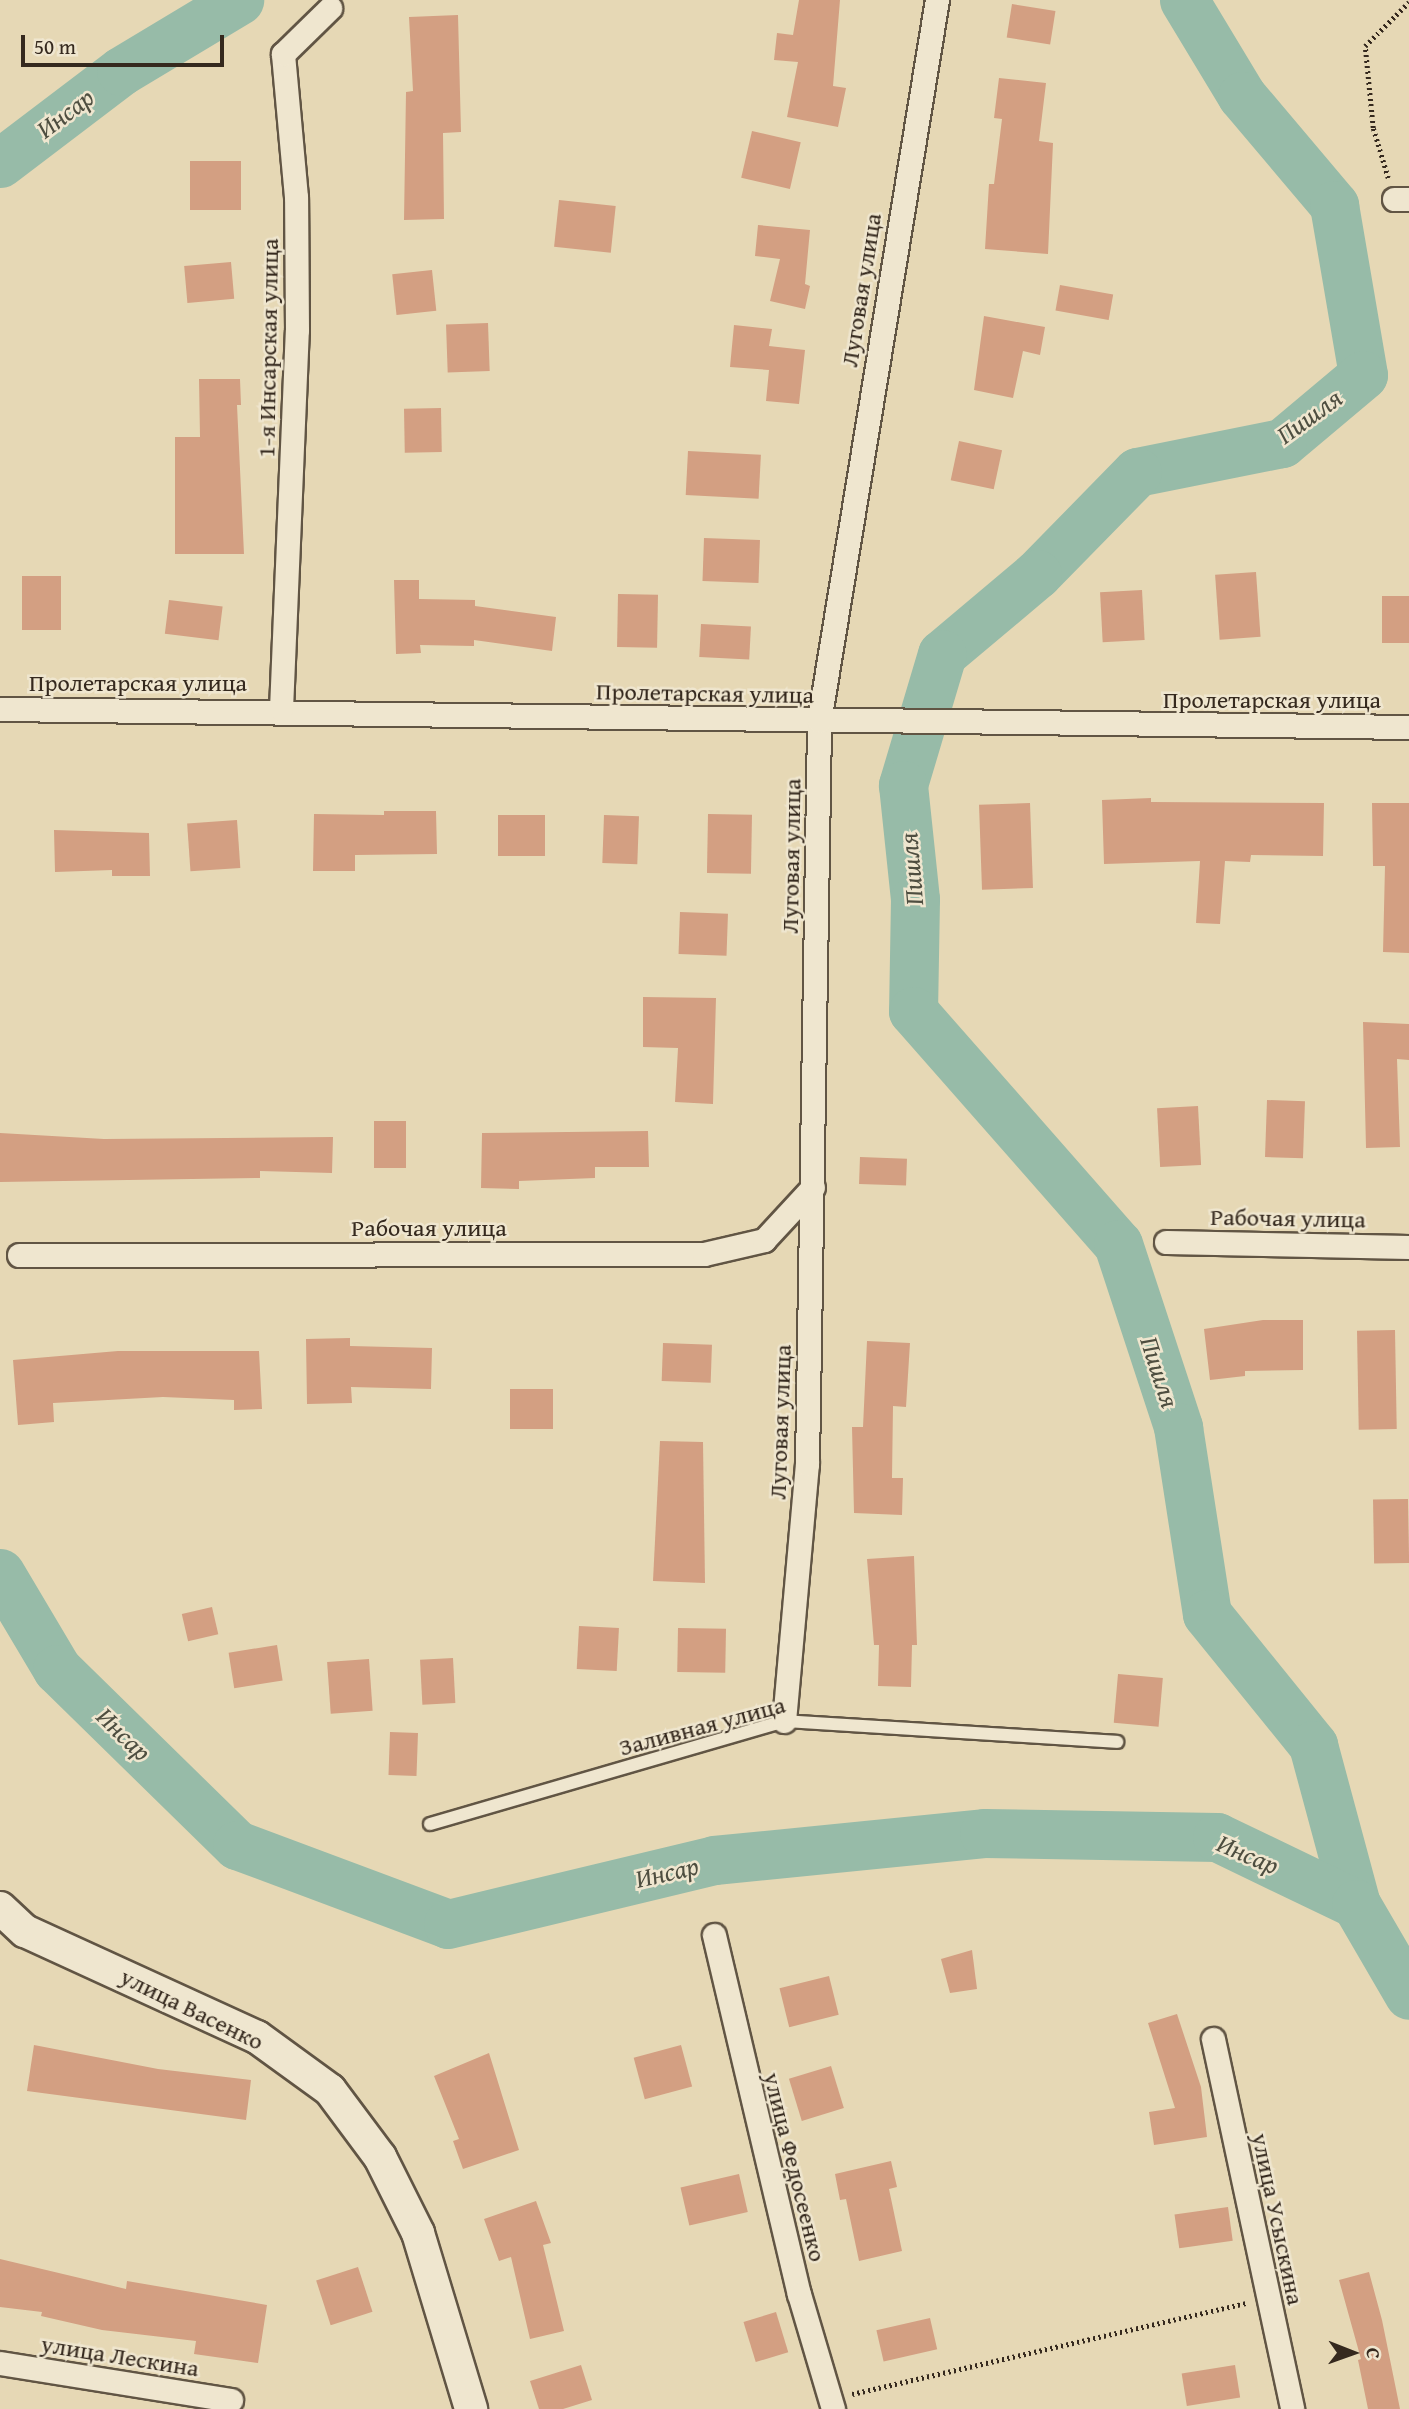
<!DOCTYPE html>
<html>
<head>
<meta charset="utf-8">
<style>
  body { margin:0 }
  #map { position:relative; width:1409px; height:2409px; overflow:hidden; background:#e6d8b5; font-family:"Gentium Book Plus",serif }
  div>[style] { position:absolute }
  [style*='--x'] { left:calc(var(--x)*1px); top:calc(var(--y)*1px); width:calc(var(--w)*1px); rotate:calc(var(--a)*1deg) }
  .river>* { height:49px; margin:-24.5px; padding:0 24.5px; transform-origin:24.5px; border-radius:24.5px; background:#97bba8 }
  .building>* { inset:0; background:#d39f82; transform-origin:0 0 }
  .path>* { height:4.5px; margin-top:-2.25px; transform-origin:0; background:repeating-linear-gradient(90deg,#35291e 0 2px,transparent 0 5.5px) }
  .roads { filter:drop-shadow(2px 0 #615544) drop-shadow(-2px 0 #615544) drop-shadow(0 2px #615544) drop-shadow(0 -2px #615544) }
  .lane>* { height:12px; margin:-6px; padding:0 6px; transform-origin:6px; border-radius:6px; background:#efe6cf }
  .street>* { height:23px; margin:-11.5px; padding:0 11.5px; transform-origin:11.5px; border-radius:11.5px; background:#efe6cf }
  .secondary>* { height:32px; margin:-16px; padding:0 16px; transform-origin:16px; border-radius:16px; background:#efe6cf }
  span { translate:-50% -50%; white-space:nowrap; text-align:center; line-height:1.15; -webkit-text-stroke:5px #efe6cf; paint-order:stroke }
  .street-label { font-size:24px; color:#35291e }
  .water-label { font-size:26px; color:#4e4e40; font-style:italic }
  .north { position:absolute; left:1318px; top:2318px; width:70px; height:70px; -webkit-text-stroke:5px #efe6cf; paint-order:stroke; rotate:91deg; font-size:19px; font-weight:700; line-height:28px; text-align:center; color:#35291e }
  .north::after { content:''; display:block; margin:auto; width:24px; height:32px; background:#35291e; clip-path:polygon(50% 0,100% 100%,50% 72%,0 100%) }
  .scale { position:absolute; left:21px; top:35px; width:203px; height:32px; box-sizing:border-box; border:4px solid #35291e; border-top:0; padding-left:9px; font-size:21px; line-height:24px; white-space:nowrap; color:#35291e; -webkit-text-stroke:5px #efe6cf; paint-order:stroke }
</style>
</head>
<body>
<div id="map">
  <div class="river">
    <i style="--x:1184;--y:0;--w:112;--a:58.9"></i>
    <i style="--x:1242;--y:96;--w:143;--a:49.8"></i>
    <i style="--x:1334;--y:205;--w:172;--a:80.3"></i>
    <i style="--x:1363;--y:375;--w:106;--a:140"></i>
    <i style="--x:1282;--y:443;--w:148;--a:168.7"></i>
    <i style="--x:1137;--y:472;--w:143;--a:134.4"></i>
    <i style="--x:1037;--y:574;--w:124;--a:139.9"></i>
    <i style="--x:942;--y:654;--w:137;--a:106.6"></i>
    <i style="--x:903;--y:785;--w:115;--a:84"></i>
    <i style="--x:915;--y:899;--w:112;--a:91"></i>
    <i style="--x:913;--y:1011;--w:310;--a:48.7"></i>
    <i style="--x:1118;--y:1244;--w:193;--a:71.8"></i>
    <i style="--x:1178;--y:1427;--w:189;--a:81.2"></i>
    <i style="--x:1207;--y:1614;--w:169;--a:51"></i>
    <i style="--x:1313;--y:1745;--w:165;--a:74.9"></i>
    <i style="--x:0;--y:163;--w:152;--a:-37.2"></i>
    <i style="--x:121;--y:71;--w:138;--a:-31"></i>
    <i style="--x:0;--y:1573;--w:112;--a:59.3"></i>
    <i style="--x:57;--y:1669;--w:252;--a:44.4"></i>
    <i style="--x:237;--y:1845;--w:225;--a:20.5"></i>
    <i style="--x:448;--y:1924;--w:274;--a:-13.5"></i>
    <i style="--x:714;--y:1860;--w:271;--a:-5.7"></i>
    <i style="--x:984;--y:1833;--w:233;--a:1"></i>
    <i style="--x:1217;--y:1837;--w:154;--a:25.7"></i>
    <i style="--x:1356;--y:1904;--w:105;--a:59.8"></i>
  </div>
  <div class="building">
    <i style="clip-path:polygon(799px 0,840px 0,833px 86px,846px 88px,838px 127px,787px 117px,798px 62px,774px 60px,777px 33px,793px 35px)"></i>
    <i style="left:1012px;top:4px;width:44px;height:34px;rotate:9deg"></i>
    <i style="clip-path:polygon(458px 15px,461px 132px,443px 133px,444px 219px,404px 220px,406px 92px,413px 91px,409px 17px)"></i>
    <i style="clip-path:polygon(999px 78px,1046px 83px,1039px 141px,1053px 143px,1048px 254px,985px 249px,989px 184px,994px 184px,1002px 119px,994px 118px)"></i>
    <i style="left:752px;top:131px;width:50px;height:48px;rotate:13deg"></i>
    <i style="left:190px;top:161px;width:51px;height:49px"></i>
    <i style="left:559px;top:200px;width:57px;height:47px;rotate:6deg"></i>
    <i style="clip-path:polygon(758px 225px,810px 230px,805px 284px,810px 286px,805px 309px,770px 301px,780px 259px,755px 256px)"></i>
    <i style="left:231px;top:262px;width:37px;height:47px;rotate:85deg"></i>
    <i style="left:432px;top:270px;width:41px;height:40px;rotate:84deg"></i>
    <i style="left:1060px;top:285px;width:54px;height:26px;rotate:10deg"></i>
    <i style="clip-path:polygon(984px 316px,1045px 327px,1040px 355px,1023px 351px,1013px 398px,974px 390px)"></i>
    <i style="left:488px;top:323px;width:48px;height:42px;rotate:88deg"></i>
    <i style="clip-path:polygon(734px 325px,772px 329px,769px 346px,805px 350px,799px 404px,766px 401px,769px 370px,730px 367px)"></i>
    <i style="clip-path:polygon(199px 379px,240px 379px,241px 405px,237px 405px,244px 554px,175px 554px,175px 437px,200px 437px)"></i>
    <i style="left:441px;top:408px;width:44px;height:37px;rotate:89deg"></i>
    <i style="left:959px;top:441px;width:44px;height:40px;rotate:12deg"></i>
    <i style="left:688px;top:451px;width:73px;height:44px;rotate:3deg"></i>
    <i style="left:704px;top:538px;width:56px;height:43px;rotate:2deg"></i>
    <i style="left:1256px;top:572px;width:65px;height:41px;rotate:86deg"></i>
    <i style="left:22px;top:576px;width:39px;height:54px"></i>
    <i style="clip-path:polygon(394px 580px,419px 580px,419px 599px,475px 600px,475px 606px,556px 617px,552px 651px,474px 640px,474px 646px,420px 645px,421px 653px,396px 654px)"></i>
    <i style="left:1142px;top:590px;width:50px;height:42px;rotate:87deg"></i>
    <i style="left:618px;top:594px;width:40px;height:53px;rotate:1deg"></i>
    <i style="left:1409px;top:596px;width:47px;height:27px;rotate:90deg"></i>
    <i style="left:169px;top:600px;width:54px;height:34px;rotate:7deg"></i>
    <i style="left:701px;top:624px;width:50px;height:33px;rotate:3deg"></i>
    <i style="clip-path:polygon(1151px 798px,1151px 802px,1324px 803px,1323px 856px,1251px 855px,1250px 862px,1225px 861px,1220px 924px,1196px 923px,1200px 861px,1104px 864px,1102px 800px)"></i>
    <i style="left:1030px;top:803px;width:85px;height:51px;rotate:88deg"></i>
    <i style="clip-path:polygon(1372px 803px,1409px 803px,1409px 953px,1383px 952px,1385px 866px,1373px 866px)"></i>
    <i style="clip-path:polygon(384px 811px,436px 811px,437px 854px,355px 855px,355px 871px,313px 871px,314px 814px,384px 815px)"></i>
    <i style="left:708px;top:814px;width:44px;height:59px;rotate:1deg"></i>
    <i style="left:498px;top:815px;width:47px;height:41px"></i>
    <i style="left:604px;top:815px;width:35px;height:48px;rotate:2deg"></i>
    <i style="left:237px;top:820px;width:48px;height:50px;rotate:86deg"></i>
    <i style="clip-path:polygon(54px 830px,149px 833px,150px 876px,112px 876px,112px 870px,55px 872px)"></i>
    <i style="left:680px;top:912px;width:48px;height:42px;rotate:2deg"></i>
    <i style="clip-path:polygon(643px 997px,716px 998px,713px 1104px,675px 1102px,678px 1048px,643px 1047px)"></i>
    <i style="clip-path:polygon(1363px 1022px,1409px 1024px,1409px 1060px,1397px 1059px,1400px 1147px,1366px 1148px)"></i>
    <i style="left:1267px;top:1100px;width:38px;height:57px;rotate:2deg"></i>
    <i style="left:1198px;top:1106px;width:59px;height:41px;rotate:87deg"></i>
    <i style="left:374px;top:1121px;width:32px;height:47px"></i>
    <i style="clip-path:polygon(648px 1131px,649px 1167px,595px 1167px,595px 1178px,519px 1181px,519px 1189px,481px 1188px,482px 1133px)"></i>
    <i style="clip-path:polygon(0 1133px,104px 1139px,333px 1137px,332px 1173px,260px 1171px,260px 1178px,0 1182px)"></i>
    <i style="left:860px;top:1157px;width:47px;height:27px;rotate:2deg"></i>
    <i style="clip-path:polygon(1263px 1320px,1303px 1320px,1303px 1370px,1245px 1371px,1245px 1376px,1210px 1380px,1204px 1329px)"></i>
    <i style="left:1395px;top:1330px;width:99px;height:38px;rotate:89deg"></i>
    <i style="clip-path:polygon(350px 1338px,350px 1346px,432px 1348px,431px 1389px,351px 1387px,352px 1403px,307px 1404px,306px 1339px)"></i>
    <i style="clip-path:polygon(867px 1341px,910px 1343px,906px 1407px,893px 1406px,892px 1478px,903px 1478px,902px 1515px,854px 1513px,852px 1427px,863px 1427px)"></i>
    <i style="left:663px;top:1343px;width:49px;height:38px;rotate:2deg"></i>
    <i style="clip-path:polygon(118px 1351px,259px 1351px,262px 1409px,234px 1410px,234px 1400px,163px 1397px,53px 1403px,54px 1422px,18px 1425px,13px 1360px)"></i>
    <i style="left:510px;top:1389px;width:43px;height:40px"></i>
    <i style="clip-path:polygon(660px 1441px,703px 1442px,705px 1583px,653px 1581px)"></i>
    <i style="left:1408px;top:1499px;width:64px;height:35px;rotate:89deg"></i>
    <i style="clip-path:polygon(914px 1556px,917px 1645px,912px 1645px,911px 1687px,878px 1686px,879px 1645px,874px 1645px,867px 1559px)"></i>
    <i style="left:212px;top:1607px;width:28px;height:31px;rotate:77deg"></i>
    <i style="left:579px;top:1626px;width:40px;height:43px;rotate:3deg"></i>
    <i style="left:678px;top:1628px;width:48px;height:44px;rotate:1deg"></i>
    <i style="left:277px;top:1645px;width:36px;height:49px;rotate:81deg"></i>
    <i style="left:453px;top:1658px;width:45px;height:33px;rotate:87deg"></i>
    <i style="left:369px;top:1659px;width:52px;height:42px;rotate:86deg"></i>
    <i style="left:1118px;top:1674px;width:45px;height:49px;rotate:5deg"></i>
    <i style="left:390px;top:1732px;width:28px;height:43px;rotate:2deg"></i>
    <i style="clip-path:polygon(972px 1950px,977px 1989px,950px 1993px,941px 1959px)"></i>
    <i style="left:829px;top:1976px;width:40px;height:51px;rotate:76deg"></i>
    <i style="clip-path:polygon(1177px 2014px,1201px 2087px,1207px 2137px,1154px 2145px,1149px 2112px,1175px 2108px,1148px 2023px)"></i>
    <i style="clip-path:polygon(34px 2045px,158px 2069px,251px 2080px,246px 2120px,27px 2091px)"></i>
    <i style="left:681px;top:2045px;width:43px;height:49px;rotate:75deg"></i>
    <i style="clip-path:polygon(489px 2053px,519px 2150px,463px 2169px,453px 2141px,459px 2139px,434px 2076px)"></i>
    <i style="left:831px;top:2066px;width:44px;height:44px;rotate:73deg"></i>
    <i style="clip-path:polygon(891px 2161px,897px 2187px,889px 2189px,902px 2251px,859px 2261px,846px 2199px,840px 2200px,835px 2174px)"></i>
    <i style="left:739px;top:2174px;width:39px;height:60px;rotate:77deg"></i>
    <i style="clip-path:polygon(536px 2201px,551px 2243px,543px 2245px,564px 2331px,530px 2339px,511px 2257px,499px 2261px,484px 2219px)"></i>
    <i style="left:1228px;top:2207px;width:34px;height:54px;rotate:82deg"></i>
    <i style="clip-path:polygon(0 2259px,126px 2289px,127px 2281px,267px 2305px,258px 2363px,194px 2354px,196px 2341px,102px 2330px,41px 2316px,42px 2312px,0 2307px)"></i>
    <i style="left:358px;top:2267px;width:47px;height:44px;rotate:72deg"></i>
    <i style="clip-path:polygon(1369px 2272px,1382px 2320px,1400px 2409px,1368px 2409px,1358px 2360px,1361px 2359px,1339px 2280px)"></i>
    <i style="left:776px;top:2312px;width:42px;height:34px;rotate:73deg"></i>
    <i style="left:930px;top:2318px;width:32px;height:55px;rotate:77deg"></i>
    <i style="clip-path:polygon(581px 2365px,592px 2400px,563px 2409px,539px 2409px,530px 2381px)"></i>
    <i style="left:1235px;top:2365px;width:33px;height:54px;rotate:81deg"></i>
  </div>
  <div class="path">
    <i style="--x:1388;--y:178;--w:52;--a:-106.7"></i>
    <i style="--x:1373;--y:128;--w:82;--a:-95.6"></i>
    <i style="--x:1365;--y:46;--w:62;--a:-45"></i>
    <i style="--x:852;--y:2394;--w:404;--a:-13"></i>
  </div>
  <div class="roads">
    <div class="lane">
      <i style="--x:430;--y:1824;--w:369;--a:-16.2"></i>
      <i style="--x:784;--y:1721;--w:334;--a:3.6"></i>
    </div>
    <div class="street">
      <i style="--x:1394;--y:199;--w:15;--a:0"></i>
      <i style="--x:0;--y:709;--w:1409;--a:0.73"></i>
      <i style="--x:281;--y:709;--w:379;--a:-87.6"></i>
      <i style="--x:297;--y:330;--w:133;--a:-90.4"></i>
      <i style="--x:296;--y:197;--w:144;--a:-95.2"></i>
      <i style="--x:283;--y:54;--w:66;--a:-44.4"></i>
      <i style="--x:1166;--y:1242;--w:243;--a:1.2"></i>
      <i style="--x:19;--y:1255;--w:685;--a:-0.08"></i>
      <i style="--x:704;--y:1254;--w:62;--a:-13.1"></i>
      <i style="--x:764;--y:1240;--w:72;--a:-47.2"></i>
      <i style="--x:784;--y:1721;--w:258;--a:-84.9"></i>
      <i style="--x:807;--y:1464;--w:743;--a:-89.07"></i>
      <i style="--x:819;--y:721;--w:731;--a:-80.71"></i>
      <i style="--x:714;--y:1935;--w:369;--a:76.7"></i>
      <i style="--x:799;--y:2294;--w:120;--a:73.5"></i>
      <i style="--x:1213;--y:2039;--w:378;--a:77.9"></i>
      <i style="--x:0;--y:2363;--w:234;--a:9.1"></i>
    </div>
    <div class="secondary">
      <i style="--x:0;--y:1908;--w:34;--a:43"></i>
      <i style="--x:25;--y:1931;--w:255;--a:24.6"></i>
      <i style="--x:257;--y:2037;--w:90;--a:36"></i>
      <i style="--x:330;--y:2090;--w:84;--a:53.3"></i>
      <i style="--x:380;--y:2157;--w:85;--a:63.4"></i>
      <i style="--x:418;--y:2233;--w:184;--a:73.2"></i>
    </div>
  </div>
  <div class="street-label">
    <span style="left:861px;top:290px;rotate:-81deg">Луговая улица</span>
    <span style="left:268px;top:348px;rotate:-89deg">1-я Инсарская улица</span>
    <span style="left:138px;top:683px">Пролетарская улица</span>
    <span style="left:705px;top:693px;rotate:1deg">Пролетарская улица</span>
    <span style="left:1272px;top:700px">Пролетарская улица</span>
    <span style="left:791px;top:856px;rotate:-89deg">Луговая улица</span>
    <span style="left:1288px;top:1218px;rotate:1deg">Рабочая улица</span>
    <span style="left:429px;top:1228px">Рабочая улица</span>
    <span style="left:780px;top:1422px;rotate:-88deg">Луговая улица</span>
    <span style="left:702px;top:1726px;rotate:-15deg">Заливная улица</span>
    <span style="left:192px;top:2009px;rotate:26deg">улица Васенко</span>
    <span style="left:795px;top:2167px;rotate:76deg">улица Федосеенко</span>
    <span style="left:1278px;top:2219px;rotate:78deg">улица Усыскина</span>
    <span style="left:120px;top:2356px;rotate:9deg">улица Лескина</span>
  </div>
  <div class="water-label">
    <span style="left:65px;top:113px;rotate:-37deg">Инсар</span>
    <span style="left:1309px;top:416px;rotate:-36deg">Пишля</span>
    <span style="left:911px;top:869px;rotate:-95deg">Пишля</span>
    <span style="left:1160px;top:1372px;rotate:72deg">Пишля</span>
    <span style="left:124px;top:1734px;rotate:44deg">Инсар</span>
    <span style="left:1248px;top:1854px;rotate:23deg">Инсар</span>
    <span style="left:667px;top:1872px;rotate:-13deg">Инсар</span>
  </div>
  <div class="north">С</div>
  <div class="scale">50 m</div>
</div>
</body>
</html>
